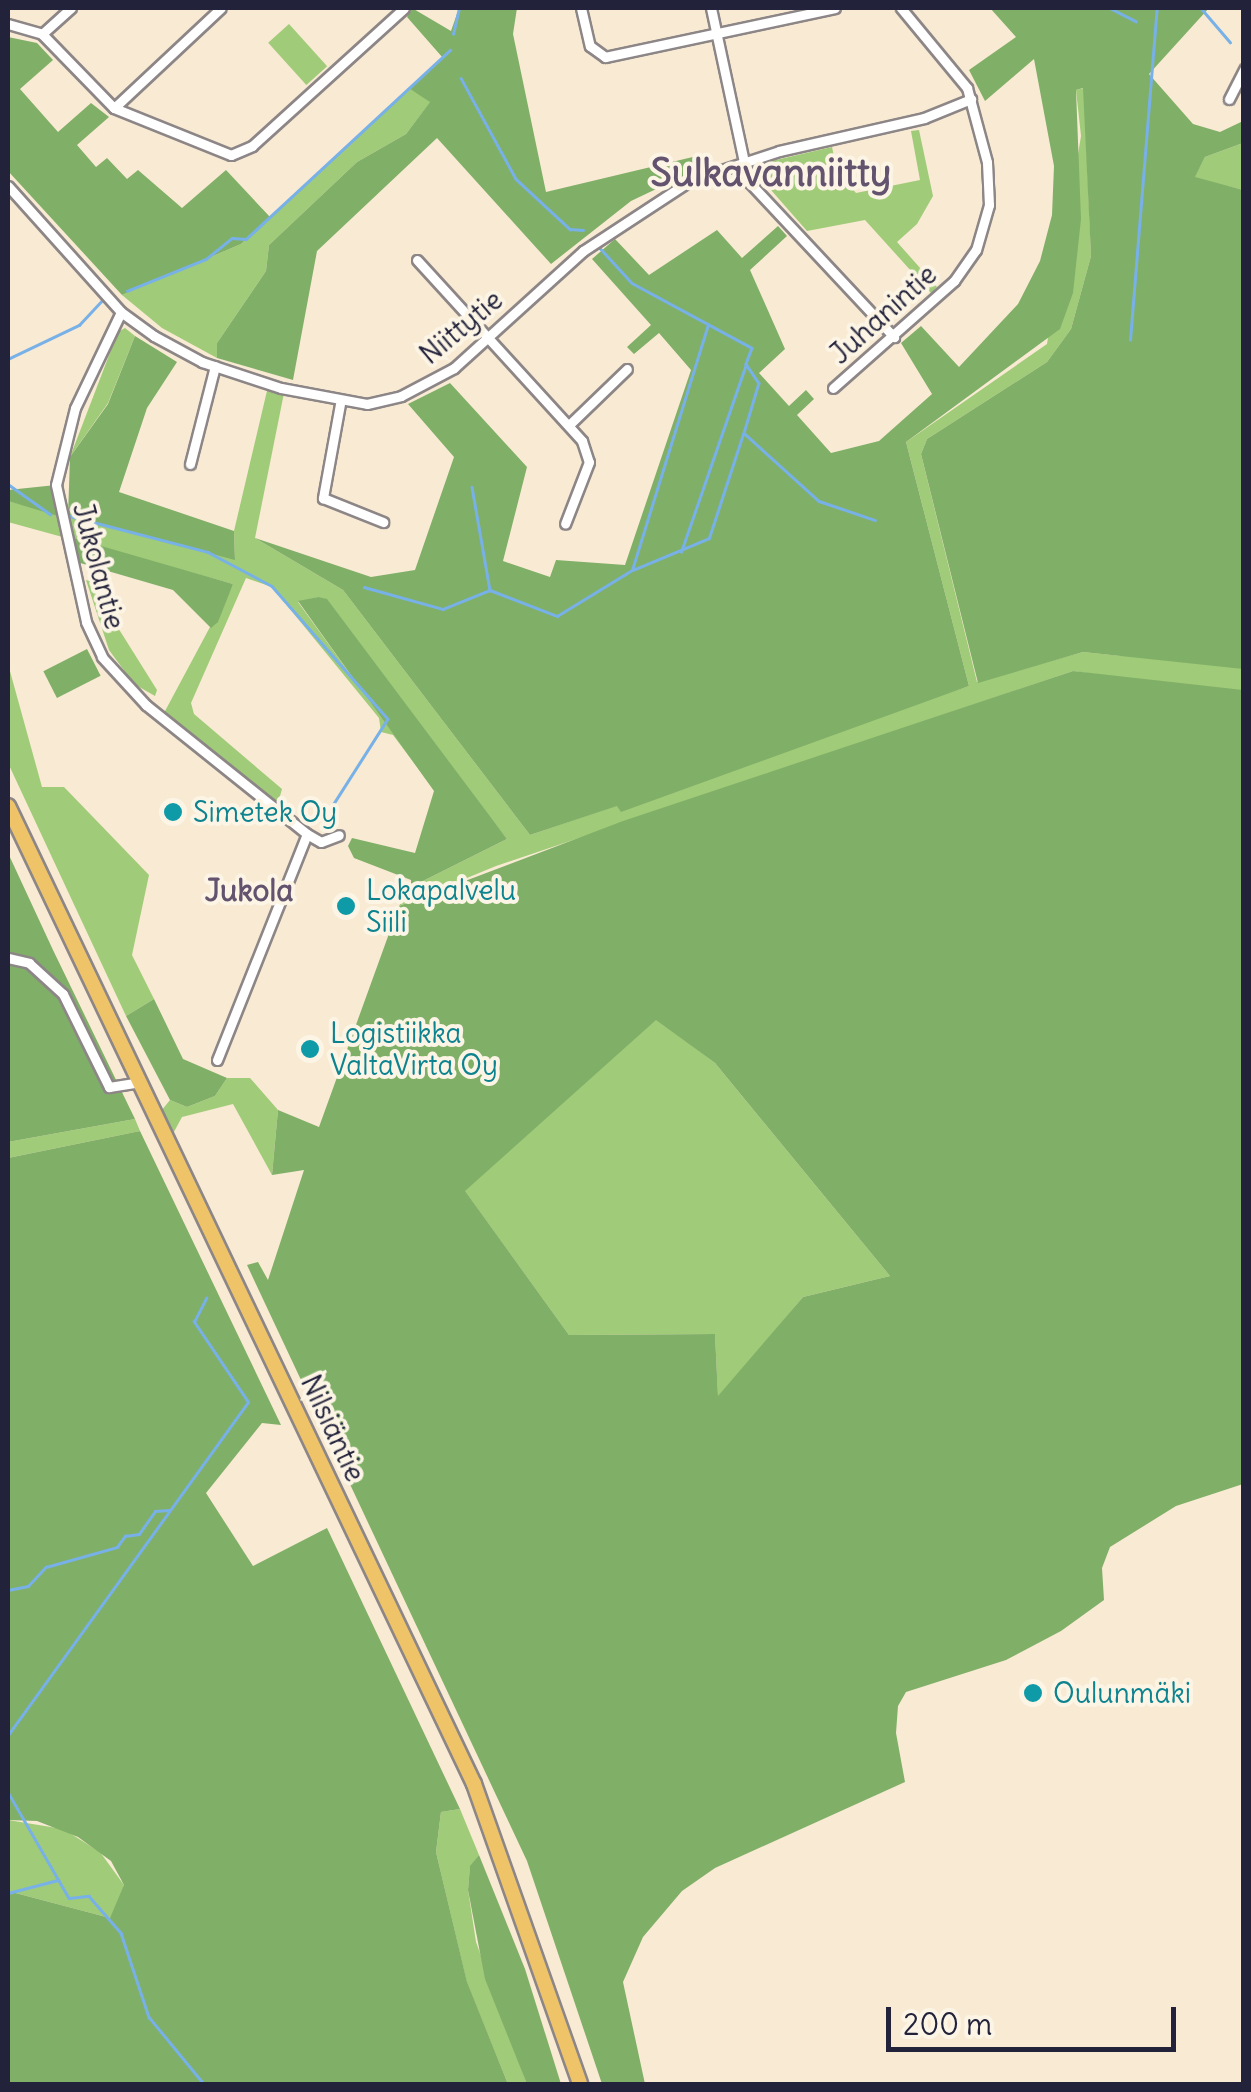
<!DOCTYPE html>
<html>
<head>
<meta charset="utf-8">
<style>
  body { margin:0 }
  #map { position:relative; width:1251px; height:2092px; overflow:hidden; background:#f8ead3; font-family:Delius,sans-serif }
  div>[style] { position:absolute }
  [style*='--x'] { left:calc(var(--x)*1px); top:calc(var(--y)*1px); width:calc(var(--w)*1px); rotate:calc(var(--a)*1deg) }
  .green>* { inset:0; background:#a0cb78; transform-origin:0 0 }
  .forest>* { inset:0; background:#80af68; transform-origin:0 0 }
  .stream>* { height:2.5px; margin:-1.25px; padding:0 1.25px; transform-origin:1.25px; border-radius:1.25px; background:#78b1e8 }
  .roads { filter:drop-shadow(2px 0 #8d8687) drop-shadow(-2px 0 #8d8687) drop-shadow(0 2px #8d8687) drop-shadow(0 -2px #8d8687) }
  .minor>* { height:9px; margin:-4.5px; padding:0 4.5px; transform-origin:4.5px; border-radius:4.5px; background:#fff }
  .primary>* { height:14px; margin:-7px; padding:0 7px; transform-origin:7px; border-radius:7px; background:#efc469 }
  .dots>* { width:28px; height:28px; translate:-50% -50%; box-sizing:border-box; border:5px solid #fcf5e5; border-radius:50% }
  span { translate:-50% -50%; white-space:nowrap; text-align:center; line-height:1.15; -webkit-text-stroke:8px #fcf5e5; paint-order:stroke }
  .street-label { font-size:28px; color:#22223b }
  .culture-label { font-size:28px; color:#0d838f }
  .left { translate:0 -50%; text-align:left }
  .neighbourhood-label { font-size:30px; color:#63536e; font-weight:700 }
  .district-label { font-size:38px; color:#63536e; font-weight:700 }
  .frame { position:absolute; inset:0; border:10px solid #22223b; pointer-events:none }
  .scale { position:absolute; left:886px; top:2007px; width:290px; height:45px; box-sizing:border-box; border:5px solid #22223b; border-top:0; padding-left:12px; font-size:30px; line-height:35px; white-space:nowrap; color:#22223b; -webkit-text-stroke:8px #fcf5e5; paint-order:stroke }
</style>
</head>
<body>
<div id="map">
  <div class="green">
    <i style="left:289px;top:24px;width:57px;height:28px;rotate:48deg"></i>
    <i style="clip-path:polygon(1084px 88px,1091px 256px,1071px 329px,1047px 362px,927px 439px,921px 454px,977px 682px,1083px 652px,1122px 656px,1243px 599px,1243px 696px,1073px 671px,496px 866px,399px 906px,411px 887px,507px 839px,318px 597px,298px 602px,435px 791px,393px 735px,381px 732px,379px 718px,272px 587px,246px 578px,191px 703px,194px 714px,282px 789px,278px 803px,164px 713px,233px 584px,8px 522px,8px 501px,235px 559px,234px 531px,266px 395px,268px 387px,284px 393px,255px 538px,343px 590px,530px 835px,969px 686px,906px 442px,1047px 344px,1081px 136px,1076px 90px)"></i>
    <i style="clip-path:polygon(410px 89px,431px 101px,406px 134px,357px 162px,269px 245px,266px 271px,217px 343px,217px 358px,162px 328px,122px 295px,241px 244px)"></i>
    <i style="clip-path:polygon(919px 130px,933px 196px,917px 224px,897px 242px,937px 287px,931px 293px,865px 220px,807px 231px,750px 166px,832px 147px,837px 171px,856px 193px,920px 180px,911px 131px)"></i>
    <i style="clip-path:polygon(1243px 143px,1243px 190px,1194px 178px,1205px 157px)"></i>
    <i style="clip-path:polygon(125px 328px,135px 336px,108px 403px,70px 457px,118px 332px)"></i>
    <i style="clip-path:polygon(86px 580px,104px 585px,110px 615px,157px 690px,155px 696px,134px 684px,109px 650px)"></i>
    <i style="clip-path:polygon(8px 664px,42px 787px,64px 787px,149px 875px,132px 955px,154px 999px,126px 1016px,8px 763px)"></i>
    <i style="clip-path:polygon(656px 1019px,715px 1063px,890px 1276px,803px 1297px,718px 1398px,715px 1334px,569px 1335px,464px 1190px)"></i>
    <i style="clip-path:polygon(227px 1078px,250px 1078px,278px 1110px,272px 1175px,233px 1104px,182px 1117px,169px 1141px,157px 1116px,170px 1100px,187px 1107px,215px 1096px)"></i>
    <i style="clip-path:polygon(135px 1119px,140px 1131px,8px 1158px,8px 1142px)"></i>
    <i style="clip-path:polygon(460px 1809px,479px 1855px,470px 1867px,468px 1890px,476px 1942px,527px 2084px,508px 2084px,467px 1983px,436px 1852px,441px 1812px)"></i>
    <i style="clip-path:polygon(8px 1820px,63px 1829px,100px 1852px,124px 1885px,118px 1909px,110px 1918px,8px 1891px)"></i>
  </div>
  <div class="forest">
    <i style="clip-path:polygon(412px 8px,451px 31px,459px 8px,517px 8px,513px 34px,546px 192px,697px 156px,694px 171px,631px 201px,551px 264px,437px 138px,317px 251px,293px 380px,217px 358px,217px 343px,266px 271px,269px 245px,357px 162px,406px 134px,430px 102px,410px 89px,443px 58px,407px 17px)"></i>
    <i style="clip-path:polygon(990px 8px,1209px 8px,1149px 74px,1193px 124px,1220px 132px,1243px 121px,1243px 143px,1205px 157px,1195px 177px,1243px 190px,1243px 669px,1083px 652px,978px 683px,921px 454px,927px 439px,1047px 362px,1071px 329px,1091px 256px,1083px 88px,1076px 90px,1081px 219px,1073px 293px,1060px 329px,906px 442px,969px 686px,621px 812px,617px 806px,530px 835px,343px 590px,255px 538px,371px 577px,415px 570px,454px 457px,408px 404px,450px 383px,527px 467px,503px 561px,550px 577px,556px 560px,625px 565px,691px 370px,659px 333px,634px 354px,627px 347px,651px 325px,592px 259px,615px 239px,649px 275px,717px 230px,742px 258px,778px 226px,787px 236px,750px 270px,785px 349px,759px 373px,789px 406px,806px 390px,814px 399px,797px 415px,831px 453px,879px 441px,932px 394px,901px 343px,921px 326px,959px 367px,1018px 304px,1040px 261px,1052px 215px,1054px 166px,1034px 59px,985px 101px,969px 70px,1016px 37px)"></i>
    <i style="clip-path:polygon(8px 37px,37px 43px,53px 60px,20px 89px,58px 132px,91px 103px,109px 117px,77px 145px,96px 167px,107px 158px,127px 179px,138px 170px,182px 208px,226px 170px,270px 217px,241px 244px,122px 295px,8px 171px)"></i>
    <i style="clip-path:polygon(135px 336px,177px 362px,147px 408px,119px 492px,234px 531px,235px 560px,68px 516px,70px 457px,108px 404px)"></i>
    <i style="clip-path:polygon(56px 485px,58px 516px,8px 501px,8px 490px)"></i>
    <i style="clip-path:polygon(63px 535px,233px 584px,218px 622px,211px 628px,173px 590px,70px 560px)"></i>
    <i style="clip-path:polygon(318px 597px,327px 599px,507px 839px,411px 887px,411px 880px,354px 858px,348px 846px,352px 838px,415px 853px,434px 791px,298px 601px)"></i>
    <i style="left:87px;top:649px;width:30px;height:49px;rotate:63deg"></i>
    <i style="clip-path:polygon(evenodd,1073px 671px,1243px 690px,1243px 1484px,1176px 1506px,1110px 1547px,1102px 1568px,1104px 1600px,1061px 1631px,1006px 1660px,906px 1692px,898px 1706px,896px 1733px,905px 1782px,715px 1868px,682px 1891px,643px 1937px,623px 1982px,645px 2084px,602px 2084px,527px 1861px,247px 1265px,258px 1262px,268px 1280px,304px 1170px,272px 1175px,278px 1110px,319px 1127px,399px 906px,623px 821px,1073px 671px,656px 1020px,715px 1063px,890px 1276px,803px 1297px,718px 1396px,715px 1334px,569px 1335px,465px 1191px,656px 1020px)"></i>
    <i style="clip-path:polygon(8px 853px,53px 950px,135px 1119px,8px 1142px)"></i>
    <i style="clip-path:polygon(154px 999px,183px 1059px,227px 1078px,215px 1096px,187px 1107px,170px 1100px,126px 1016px)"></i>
    <i style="clip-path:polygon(140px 1131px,281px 1425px,262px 1423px,206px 1493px,253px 1566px,327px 1528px,460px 1809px,441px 1812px,436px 1852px,467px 1982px,508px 2084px,8px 2084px,8px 1891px,110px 1918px,124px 1885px,111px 1861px,78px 1837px,37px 1821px,8px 1820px,8px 1158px)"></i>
    <i style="clip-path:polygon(479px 1855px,525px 1969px,561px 2084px,527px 2084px,485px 1979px,468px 1890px,470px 1866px)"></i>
  </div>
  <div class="stream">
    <i style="--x:1110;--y:8;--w:29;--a:27"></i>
    <i style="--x:1201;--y:8;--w:45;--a:49.5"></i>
    <i style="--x:453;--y:34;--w:27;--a:-77"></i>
    <i style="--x:461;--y:78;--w:115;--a:61.4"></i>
    <i style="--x:516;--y:179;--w:74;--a:42.8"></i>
    <i style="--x:570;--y:229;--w:13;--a:4"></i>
    <i style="--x:600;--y:248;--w:47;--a:47.6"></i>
    <i style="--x:632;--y:283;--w:136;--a:28.4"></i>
    <i style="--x:752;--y:348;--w:17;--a:111"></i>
    <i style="--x:746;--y:364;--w:23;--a:56"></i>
    <i style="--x:759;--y:383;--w:52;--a:106.7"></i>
    <i style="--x:744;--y:433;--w:101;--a:42.2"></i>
    <i style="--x:819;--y:501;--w:59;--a:18.7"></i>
    <i style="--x:127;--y:291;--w:85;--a:-22.1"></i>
    <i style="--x:206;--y:259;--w:33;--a:-39"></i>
    <i style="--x:232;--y:238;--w:14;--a:4"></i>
    <i style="--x:246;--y:239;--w:278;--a:-42.8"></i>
    <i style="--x:1130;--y:340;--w:333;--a:-85.4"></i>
    <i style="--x:8;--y:359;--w:79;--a:-25.6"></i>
    <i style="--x:79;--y:325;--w:33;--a:-47"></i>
    <i style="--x:8;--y:484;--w:52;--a:35.5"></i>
    <i style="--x:472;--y:487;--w:105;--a:80.1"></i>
    <i style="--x:490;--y:590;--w:72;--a:21.2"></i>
    <i style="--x:557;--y:616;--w:88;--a:-31.5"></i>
    <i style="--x:632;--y:570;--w:257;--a:-72.8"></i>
    <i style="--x:66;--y:515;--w:147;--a:14.6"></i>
    <i style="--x:208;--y:552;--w:72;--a:28"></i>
    <i style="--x:272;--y:586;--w:176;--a:48.9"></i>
    <i style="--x:388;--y:719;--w:121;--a:122.5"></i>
    <i style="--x:681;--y:552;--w:199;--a:-70.9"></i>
    <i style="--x:633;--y:570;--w:82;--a:-22.8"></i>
    <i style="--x:709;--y:538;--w:109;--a:-71.9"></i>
    <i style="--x:364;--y:587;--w:82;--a:15.6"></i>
    <i style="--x:443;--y:609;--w:51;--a:-22"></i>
    <i style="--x:8;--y:1590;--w:20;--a:-11"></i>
    <i style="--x:28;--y:1586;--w:26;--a:-47"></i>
    <i style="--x:46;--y:1567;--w:74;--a:-15.7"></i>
    <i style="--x:117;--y:1547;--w:14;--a:-54"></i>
    <i style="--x:125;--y:1536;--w:14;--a:-8"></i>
    <i style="--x:139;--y:1534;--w:28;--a:-55"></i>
    <i style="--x:155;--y:1511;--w:14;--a:-4"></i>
    <i style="--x:8;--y:1735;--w:410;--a:-54.2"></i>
    <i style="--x:248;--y:1402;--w:97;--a:-124"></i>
    <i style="--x:194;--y:1322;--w:27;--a:-63"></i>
    <i style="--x:8;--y:1792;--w:122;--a:60.1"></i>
    <i style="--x:69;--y:1898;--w:20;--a:-6"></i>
    <i style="--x:89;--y:1896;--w:49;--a:49.1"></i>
    <i style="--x:121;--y:1933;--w:89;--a:71.6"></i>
    <i style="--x:149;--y:2017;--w:87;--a:50.6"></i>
    <i style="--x:8;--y:1893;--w:52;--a:-14.6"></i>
  </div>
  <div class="roads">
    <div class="minor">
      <i style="--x:581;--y:8;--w:39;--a:77"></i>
      <i style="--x:590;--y:46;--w:19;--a:36"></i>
      <i style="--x:605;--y:57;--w:235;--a:-12"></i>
      <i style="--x:711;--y:8;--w:177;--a:77.9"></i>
      <i style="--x:748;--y:181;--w:214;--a:46.9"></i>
      <i style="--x:8;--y:24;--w:35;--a:16"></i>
      <i style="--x:42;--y:34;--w:103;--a:45.8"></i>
      <i style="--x:114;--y:108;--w:126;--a:21.9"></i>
      <i style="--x:231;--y:155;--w:23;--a:-23"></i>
      <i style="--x:252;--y:146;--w:205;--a:-42.2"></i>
      <i style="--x:42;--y:34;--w:39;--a:-42"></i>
      <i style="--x:1229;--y:99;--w:34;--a:-63"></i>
      <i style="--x:114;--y:108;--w:146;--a:-43.1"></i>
      <i style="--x:8;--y:186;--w:169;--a:48.1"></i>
      <i style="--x:121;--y:312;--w:41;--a:36"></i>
      <i style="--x:154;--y:336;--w:55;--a:28.4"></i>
      <i style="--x:202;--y:362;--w:83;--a:18.2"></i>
      <i style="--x:281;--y:388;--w:87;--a:10.5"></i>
      <i style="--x:367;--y:404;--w:35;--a:-13"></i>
      <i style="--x:401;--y:396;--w:60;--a:-27.8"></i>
      <i style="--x:454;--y:368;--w:174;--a:-42.2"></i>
      <i style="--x:583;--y:251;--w:129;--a:-33.3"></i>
      <i style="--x:691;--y:180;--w:93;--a:-18.2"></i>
      <i style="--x:779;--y:151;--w:149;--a:-12.8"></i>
      <i style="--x:924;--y:118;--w:51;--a:-22"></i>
      <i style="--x:417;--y:260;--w:245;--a:47.6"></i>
      <i style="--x:582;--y:441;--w:22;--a:72"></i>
      <i style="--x:589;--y:462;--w:66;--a:111.2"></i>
      <i style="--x:121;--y:312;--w:106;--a:115.6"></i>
      <i style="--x:75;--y:408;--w:79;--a:103.9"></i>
      <i style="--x:56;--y:485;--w:140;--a:77.6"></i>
      <i style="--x:86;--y:622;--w:38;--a:65"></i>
      <i style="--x:102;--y:657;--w:65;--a:47.5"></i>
      <i style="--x:146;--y:705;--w:206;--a:38.7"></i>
      <i style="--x:307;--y:834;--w:16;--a:30"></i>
      <i style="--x:321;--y:842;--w:19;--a:-21"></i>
      <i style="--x:833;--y:388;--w:162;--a:-41.5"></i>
      <i style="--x:954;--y:281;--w:38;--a:-55"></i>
      <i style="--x:976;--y:250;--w:47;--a:-73.9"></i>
      <i style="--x:989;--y:205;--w:43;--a:-92.7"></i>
      <i style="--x:987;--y:162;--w:77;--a:-105.1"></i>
      <i style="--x:967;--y:88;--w:104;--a:-129.5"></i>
      <i style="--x:340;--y:404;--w:96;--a:100.3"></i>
      <i style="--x:323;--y:498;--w:65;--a:21.8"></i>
      <i style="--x:570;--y:424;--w:79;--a:-44"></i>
      <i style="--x:190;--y:464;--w:101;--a:-75.7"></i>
      <i style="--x:8;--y:958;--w:22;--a:13"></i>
      <i style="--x:29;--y:963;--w:46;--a:42.4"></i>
      <i style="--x:63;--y:994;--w:104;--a:63.7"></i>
      <i style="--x:109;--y:1087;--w:32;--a:-9"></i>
      <i style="--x:217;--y:1060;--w:243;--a:-68.3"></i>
    </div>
    <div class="primary">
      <i style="--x:8;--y:806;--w:1083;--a:64.52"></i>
      <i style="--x:474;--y:1784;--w:318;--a:70.5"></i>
    </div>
  </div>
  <div class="dots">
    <i style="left:173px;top:812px;background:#0f9aa8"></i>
    <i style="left:346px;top:906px;background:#0f9aa8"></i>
    <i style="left:310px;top:1049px;background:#0f9aa8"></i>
    <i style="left:1033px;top:1693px;background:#0f9aa8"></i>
  </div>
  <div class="street-label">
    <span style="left:883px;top:314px;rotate:-42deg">Juhanintie</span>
    <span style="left:461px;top:327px;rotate:-40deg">Niittytie</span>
    <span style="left:99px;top:566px;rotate:75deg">Jukolantie</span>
    <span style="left:333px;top:1428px;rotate:65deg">Nilsiäntie</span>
  </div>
  <div class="culture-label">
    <span class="left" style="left:193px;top:812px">Simetek Oy</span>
    <span class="left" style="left:366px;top:906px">Lokapalvelu<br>Siili</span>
    <span class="left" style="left:330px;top:1049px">Logistiikka<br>ValtaVirta Oy</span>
    <span class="left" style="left:1053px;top:1693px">Oulunmäki</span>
  </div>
  <div class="neighbourhood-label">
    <span style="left:249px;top:890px">Jukola</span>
  </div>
  <div class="district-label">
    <span style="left:771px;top:173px">Sulkavanniitty</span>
  </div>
  <div class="frame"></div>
  <div class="scale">200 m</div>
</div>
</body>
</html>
